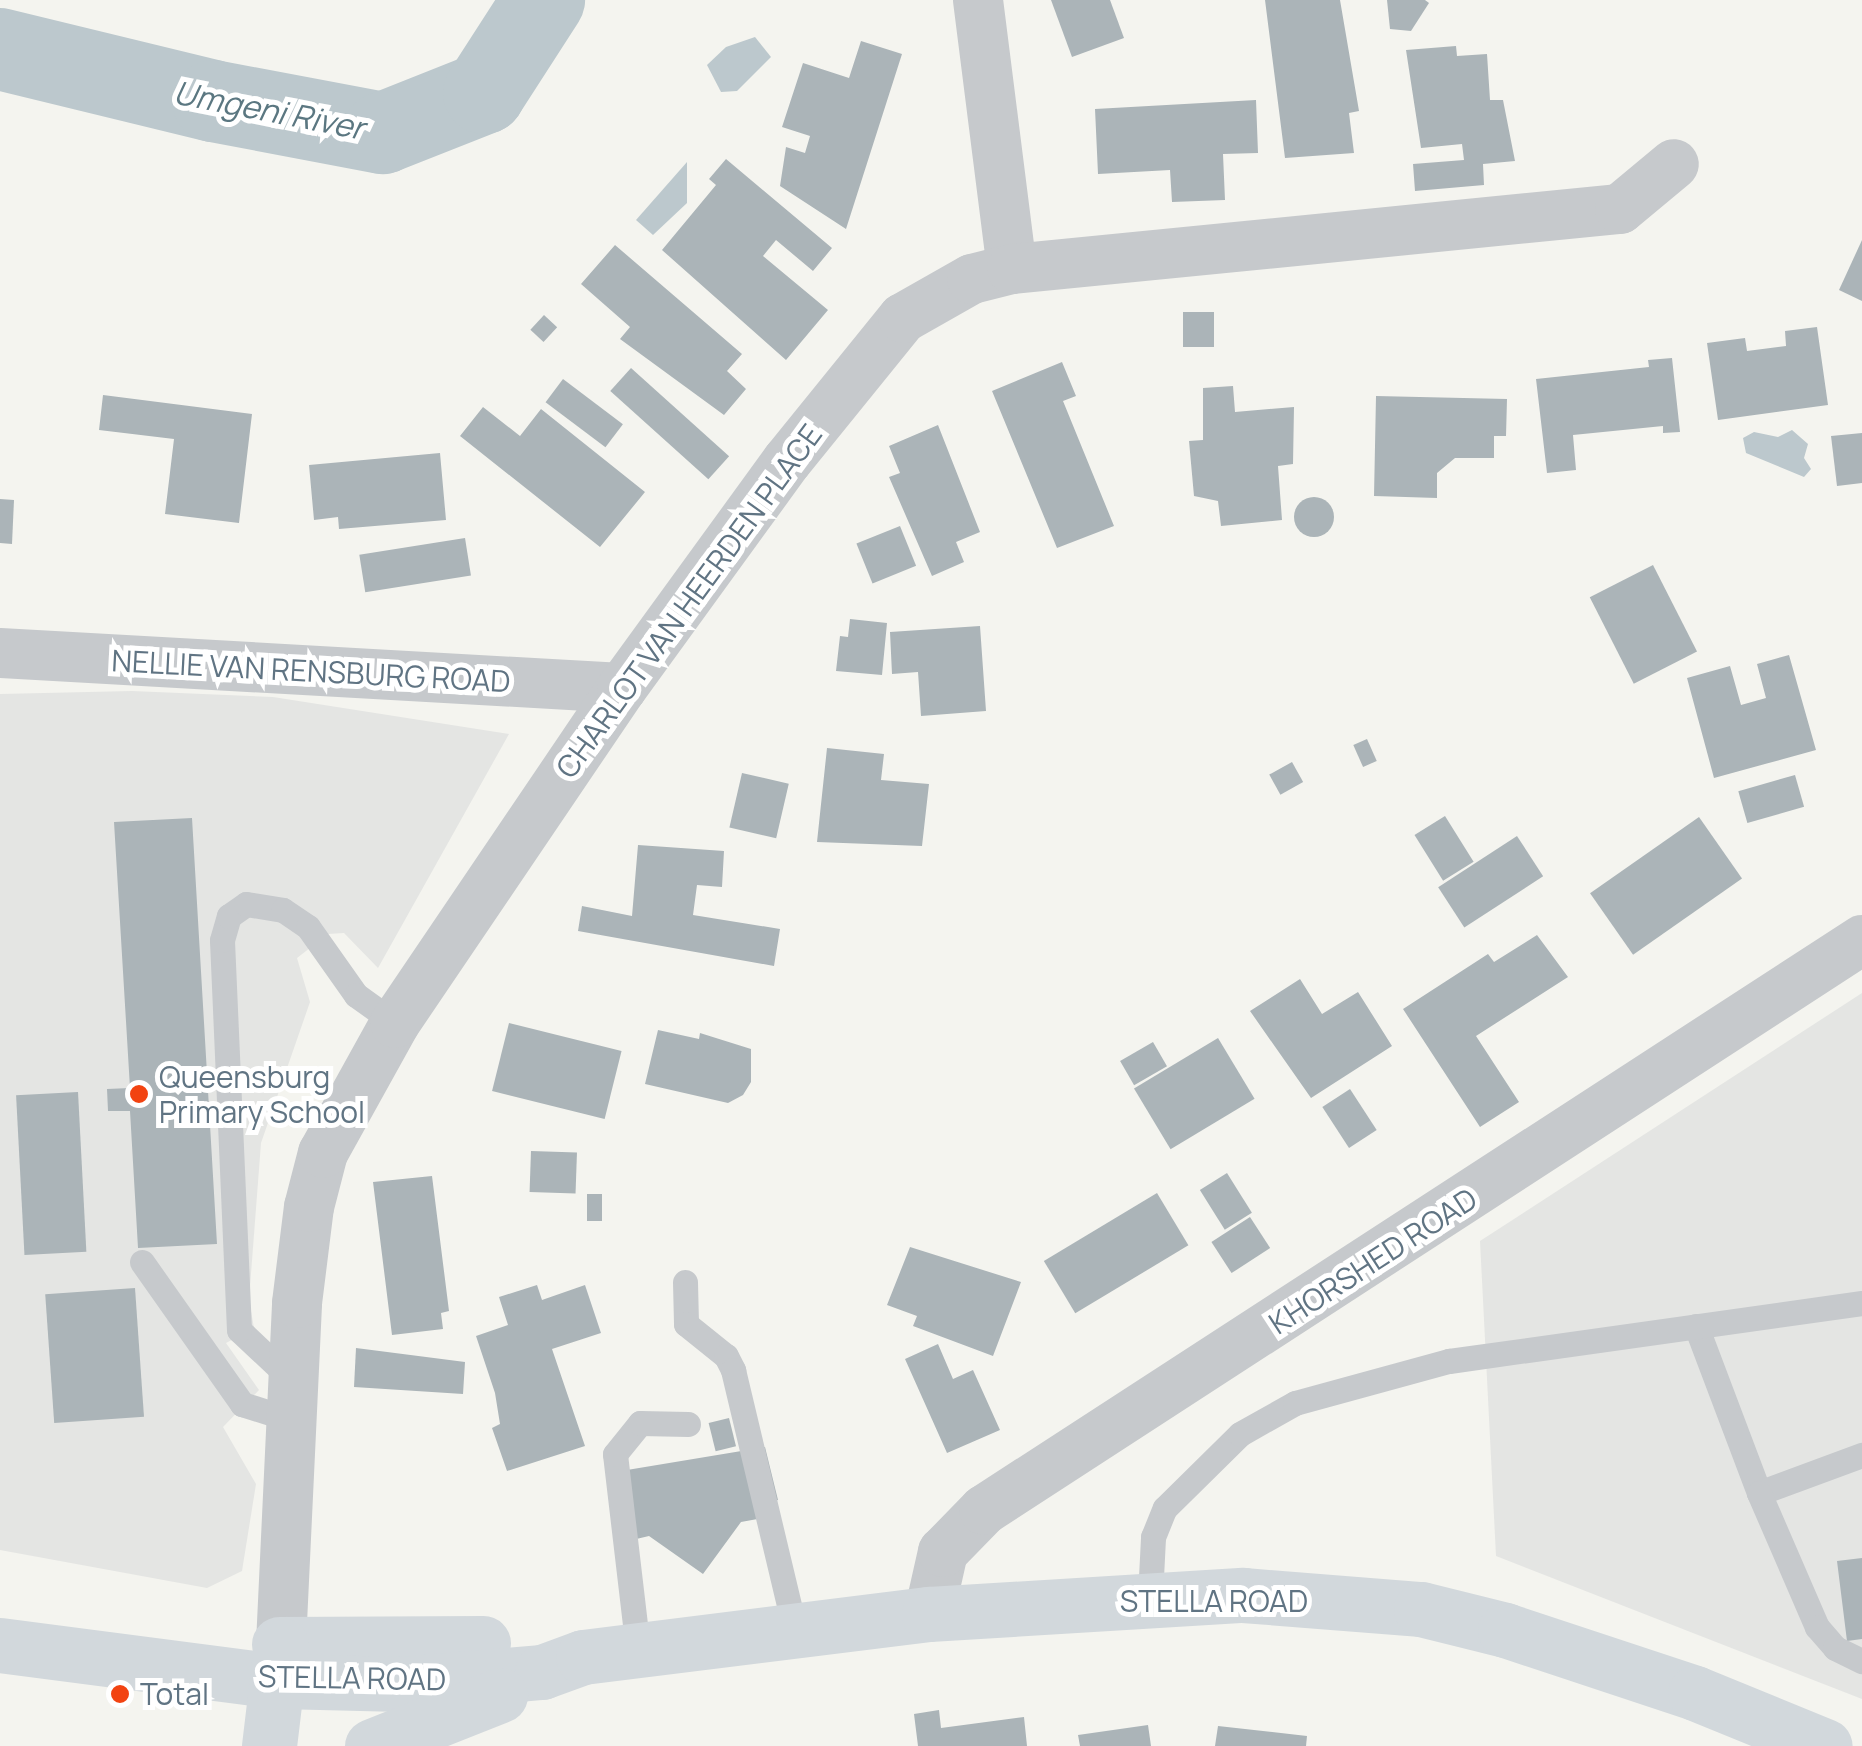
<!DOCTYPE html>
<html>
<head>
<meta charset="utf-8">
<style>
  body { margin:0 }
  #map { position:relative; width:1862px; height:1746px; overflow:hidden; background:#f4f4ef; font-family:Manrope,sans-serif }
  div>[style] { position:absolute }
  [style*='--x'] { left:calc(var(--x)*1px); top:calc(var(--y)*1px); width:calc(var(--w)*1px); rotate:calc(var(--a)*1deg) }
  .built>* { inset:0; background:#e4e5e3 }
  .water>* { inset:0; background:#bcc8cd }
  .river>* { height:82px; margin:-41px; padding:0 41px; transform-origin:41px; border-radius:41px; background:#bcc8cd }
  .building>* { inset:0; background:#abb4b8; transform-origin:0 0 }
  .round { border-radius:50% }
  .lane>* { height:25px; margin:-12.5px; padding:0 12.5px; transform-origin:12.5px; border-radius:12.5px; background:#c6c9cc }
  .street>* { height:50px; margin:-25px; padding:0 25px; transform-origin:25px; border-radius:25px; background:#c6c9cc }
  .secondary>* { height:55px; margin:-27.5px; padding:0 27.5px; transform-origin:27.5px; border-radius:27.5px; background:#d2d8dc }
  .dots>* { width:28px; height:28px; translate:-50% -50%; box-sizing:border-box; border:5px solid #fff; border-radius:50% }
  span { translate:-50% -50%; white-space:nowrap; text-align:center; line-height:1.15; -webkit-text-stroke:10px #fff; paint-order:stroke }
  .street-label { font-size:30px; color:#607483 }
  .poi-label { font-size:30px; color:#607483 }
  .left { translate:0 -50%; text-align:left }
  .water-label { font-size:32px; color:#5b7781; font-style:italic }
</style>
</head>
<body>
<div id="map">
  <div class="built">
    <i style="clip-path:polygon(132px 691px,273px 697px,509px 734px,378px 968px,344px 933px,328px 934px,297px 958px,310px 1002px,261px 1143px,249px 1300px,254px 1328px,226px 1343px,259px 1390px,223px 1427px,256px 1484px,242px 1571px,207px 1588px,0 1550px,0 694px)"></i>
    <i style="clip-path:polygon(1862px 993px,1862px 1699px,1496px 1556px,1480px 1241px)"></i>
  </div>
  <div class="water">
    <i style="clip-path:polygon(755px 37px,771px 57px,737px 91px,721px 92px,707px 65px,726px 47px)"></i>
    <i style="clip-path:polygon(687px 162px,687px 203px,653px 235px,636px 220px)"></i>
    <i style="clip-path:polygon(1792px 430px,1808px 444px,1804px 458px,1811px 469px,1804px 477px,1746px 453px,1743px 438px,1754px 432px,1778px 437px)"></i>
  </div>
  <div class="river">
    <i style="--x:0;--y:49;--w:219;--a:13.7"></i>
    <i style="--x:213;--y:101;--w:173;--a:10.7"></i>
    <i style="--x:383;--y:133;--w:109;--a:-21.6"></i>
    <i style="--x:484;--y:93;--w:111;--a:-57.2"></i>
  </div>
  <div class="building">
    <i style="clip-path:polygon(1051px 0,1110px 0,1124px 38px,1072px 57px)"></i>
    <i style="clip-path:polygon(1265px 0,1340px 0,1359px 111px,1349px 113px,1354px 153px,1285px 158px)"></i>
    <i style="clip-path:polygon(1387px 0,1425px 0,1429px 3px,1411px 31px,1390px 29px)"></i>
    <i style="clip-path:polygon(861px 41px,902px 54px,846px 229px,780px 186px,786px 147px,805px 153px,810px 136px,782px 127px,803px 63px,849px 78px)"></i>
    <i style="clip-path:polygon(1456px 46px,1457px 56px,1487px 54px,1490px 100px,1503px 100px,1515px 161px,1483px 164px,1484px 185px,1415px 191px,1413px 164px,1464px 160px,1462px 144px,1421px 148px,1406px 50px)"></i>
    <i style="clip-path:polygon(1256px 100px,1258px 153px,1223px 154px,1225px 200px,1172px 202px,1170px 170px,1098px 174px,1095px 109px)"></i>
    <i style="clip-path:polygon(726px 159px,832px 248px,813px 271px,776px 240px,763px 256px,828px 310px,786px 360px,662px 250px,716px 185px,709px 179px)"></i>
    <i style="clip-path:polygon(1862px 240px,1862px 301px,1839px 290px)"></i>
    <i style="clip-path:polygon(615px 245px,742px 354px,727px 371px,746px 389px,724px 415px,620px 339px,630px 327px,581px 284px)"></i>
    <i style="left:1183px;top:312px;width:31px;height:35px"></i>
    <i style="left:544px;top:315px;width:18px;height:20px;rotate:43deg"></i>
    <i style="clip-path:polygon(1817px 327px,1828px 405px,1718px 420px,1707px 343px,1745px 338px,1747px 351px,1786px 346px,1785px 331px)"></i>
    <i style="clip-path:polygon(1672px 358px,1680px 432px,1663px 433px,1663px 426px,1573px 435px,1576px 470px,1547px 473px,1536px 379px,1649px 367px,1648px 360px)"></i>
    <i style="clip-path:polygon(1062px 362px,1076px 396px,1063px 401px,1114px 526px,1057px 548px,992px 391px)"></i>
    <i style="left:631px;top:368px;width:132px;height:31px;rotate:42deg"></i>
    <i style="left:563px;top:379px;width:75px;height:29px;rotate:37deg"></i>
    <i style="clip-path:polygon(1233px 386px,1235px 412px,1294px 407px,1293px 464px,1278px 466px,1282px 520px,1221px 526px,1218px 501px,1194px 496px,1189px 441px,1203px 440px,1203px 388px)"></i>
    <i style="clip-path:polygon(103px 395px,252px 414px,239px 523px,165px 514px,174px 439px,99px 430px)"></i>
    <i style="clip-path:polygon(1376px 396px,1507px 399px,1506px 436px,1494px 436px,1494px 458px,1455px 458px,1437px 473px,1437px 498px,1374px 496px)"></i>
    <i style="clip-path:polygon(483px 407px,520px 436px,541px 409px,645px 492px,600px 547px,460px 436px)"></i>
    <i style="clip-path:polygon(938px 425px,980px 532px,956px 542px,964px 562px,932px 576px,889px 477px,900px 473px,889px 446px)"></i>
    <i style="clip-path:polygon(1862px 433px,1862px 483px,1837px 486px,1831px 436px)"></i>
    <i style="clip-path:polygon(440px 453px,446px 520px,339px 529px,338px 517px,314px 520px,309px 465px)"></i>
    <i class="round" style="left:1294px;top:497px;width:40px;height:40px"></i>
    <i style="clip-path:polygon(0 499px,14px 500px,12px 544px,0 543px)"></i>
    <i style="left:900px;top:526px;width:43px;height:47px;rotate:68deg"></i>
    <i style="left:465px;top:538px;width:38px;height:107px;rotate:81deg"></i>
    <i style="left:1653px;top:565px;width:97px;height:71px;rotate:63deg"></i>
    <i style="clip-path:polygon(850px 619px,887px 623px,882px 675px,836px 671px,840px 636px,848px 637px)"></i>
    <i style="clip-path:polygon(980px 626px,986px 711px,921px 716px,918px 672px,892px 674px,890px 632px)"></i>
    <i style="clip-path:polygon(1789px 655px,1816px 750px,1714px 778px,1687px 678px,1730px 666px,1741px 705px,1766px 698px,1757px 664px)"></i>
    <i style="left:1367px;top:739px;width:24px;height:15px;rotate:66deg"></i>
    <i style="clip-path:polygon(827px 748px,884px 754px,881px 780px,929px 784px,922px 846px,817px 842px)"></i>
    <i style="left:1292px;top:762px;width:23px;height:26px;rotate:61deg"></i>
    <i style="left:742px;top:773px;width:48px;height:56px;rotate:13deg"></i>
    <i style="left:1795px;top:775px;width:33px;height:59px;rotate:74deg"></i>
    <i style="left:1445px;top:816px;width:54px;height:36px;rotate:58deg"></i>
    <i style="left:1699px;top:817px;width:75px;height:133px;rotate:55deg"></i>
    <i style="clip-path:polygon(192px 818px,217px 1244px,138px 1248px,130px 1111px,108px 1111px,107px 1089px,130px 1088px,114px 822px)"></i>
    <i style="left:1517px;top:836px;width:48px;height:94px;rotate:57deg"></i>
    <i style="clip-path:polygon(638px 845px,724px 851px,722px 887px,697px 885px,693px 915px,780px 929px,774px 966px,578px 931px,582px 906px,632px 916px)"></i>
    <i style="clip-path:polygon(1537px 935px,1568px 977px,1476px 1036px,1519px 1102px,1480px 1127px,1403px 1009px,1488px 954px,1494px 962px)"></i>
    <i style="clip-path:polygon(1300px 979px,1322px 1014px,1358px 992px,1392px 1046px,1311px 1098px,1250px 1011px)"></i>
    <i style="left:509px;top:1023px;width:116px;height:70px;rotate:14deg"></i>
    <i style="clip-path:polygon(658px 1030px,699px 1039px,700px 1033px,751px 1049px,751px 1082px,743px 1095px,728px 1103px,645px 1084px)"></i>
    <i style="left:1218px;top:1038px;width:71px;height:98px;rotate:59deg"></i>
    <i style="left:1153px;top:1042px;width:28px;height:38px;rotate:60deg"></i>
    <i style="left:1350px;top:1089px;width:49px;height:33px;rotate:57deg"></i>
    <i style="left:78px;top:1092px;width:160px;height:62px;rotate:87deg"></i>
    <i style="left:531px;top:1151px;width:46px;height:41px;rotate:2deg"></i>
    <i style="left:1227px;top:1173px;width:47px;height:32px;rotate:58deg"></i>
    <i style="clip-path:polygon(432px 1176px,449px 1311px,441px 1313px,443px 1329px,392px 1335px,373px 1182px)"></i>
    <i style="left:1157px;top:1193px;width:61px;height:132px;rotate:59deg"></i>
    <i style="left:587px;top:1194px;width:15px;height:27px"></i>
    <i style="left:1250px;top:1217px;width:37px;height:46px;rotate:57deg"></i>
    <i style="clip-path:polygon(910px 1247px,1021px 1282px,993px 1356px,913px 1326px,917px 1316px,887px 1305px)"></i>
    <i style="clip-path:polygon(537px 1285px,542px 1300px,585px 1285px,601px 1333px,552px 1349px,585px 1446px,507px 1471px,492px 1428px,500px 1424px,495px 1393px,476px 1336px,508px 1325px,499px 1297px)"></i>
    <i style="left:135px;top:1288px;width:129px;height:90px;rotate:86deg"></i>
    <i style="clip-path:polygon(938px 1344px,953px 1379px,973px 1370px,1000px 1430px,947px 1453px,905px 1359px)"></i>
    <i style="clip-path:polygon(356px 1348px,465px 1362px,463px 1394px,354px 1387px)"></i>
    <i style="left:729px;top:1418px;width:29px;height:21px;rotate:76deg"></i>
    <i style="clip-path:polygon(765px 1447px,778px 1500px,761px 1503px,763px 1518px,741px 1522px,703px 1574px,649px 1536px,632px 1540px,621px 1471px)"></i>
    <i style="clip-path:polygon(1862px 1558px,1862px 1639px,1847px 1641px,1837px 1561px)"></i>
    <i style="clip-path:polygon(939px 1710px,941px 1728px,1024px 1717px,1027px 1746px,918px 1746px,914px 1714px)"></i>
    <i style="clip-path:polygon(1148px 1725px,1151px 1746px,1080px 1746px,1078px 1735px)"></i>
    <i style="clip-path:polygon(1218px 1726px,1307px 1736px,1306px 1746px,1215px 1746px)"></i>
  </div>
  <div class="lane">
    <i style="--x:142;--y:1262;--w:174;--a:54.8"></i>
    <i style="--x:242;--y:1404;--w:49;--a:17.7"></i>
    <i style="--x:685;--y:1282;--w:42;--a:88.6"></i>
    <i style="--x:686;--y:1324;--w:51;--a:38.7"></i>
    <i style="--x:726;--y:1356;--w:16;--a:63"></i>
    <i style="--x:733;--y:1370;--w:267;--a:76.6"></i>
    <i style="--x:1696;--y:1326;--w:178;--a:69.3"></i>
    <i style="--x:1759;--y:1493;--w:110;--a:-20.3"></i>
    <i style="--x:291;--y:1379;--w:71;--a:-136.7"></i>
    <i style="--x:239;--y:1330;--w:390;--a:-92.5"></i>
    <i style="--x:222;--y:940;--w:25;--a:-74"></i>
    <i style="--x:229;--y:916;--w:21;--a:-35"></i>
    <i style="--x:246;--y:904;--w:37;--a:9"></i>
    <i style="--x:283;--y:910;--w:30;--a:34"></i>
    <i style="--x:308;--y:927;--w:83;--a:54.8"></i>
    <i style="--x:356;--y:995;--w:48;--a:35.7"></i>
    <i style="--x:1759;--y:1493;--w:146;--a:66.6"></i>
    <i style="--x:1817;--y:1627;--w:28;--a:49"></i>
    <i style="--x:1835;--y:1648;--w:30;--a:26"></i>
    <i style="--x:1150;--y:1597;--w:60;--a:-87.1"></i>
    <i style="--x:1153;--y:1537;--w:31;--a:-68"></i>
    <i style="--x:1165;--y:1508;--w:105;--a:-44.6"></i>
    <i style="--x:1240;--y:1434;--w:63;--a:-29.4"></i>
    <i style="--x:1295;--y:1403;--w:160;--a:-15.3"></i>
    <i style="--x:1449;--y:1361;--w:417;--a:-8"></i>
    <i style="--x:638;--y:1650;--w:197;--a:-96.7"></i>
    <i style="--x:615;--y:1454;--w:40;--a:-51"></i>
    <i style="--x:640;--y:1423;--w:48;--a:1.2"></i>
  </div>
  <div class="street">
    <i style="--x:978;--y:0;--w:271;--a:82.8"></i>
    <i style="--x:0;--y:653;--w:623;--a:3.22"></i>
    <i style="--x:929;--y:1614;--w:64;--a:-77.3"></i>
    <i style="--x:943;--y:1552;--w:59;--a:-45.7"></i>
    <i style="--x:984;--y:1510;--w:1047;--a:-32.99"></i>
    <i style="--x:281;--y:1644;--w:341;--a:-87.3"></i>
    <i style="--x:297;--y:1303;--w:97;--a:-82.9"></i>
    <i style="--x:309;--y:1207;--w:56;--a:-75.5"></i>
    <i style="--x:323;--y:1153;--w:149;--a:-61"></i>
    <i style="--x:395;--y:1023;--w:405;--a:-55.9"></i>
    <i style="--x:622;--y:688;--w:281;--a:-54"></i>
    <i style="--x:787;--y:461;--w:184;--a:-51"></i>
    <i style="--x:903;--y:318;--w:79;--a:-29.5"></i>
    <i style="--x:972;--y:279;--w:41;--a:-14"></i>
    <i style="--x:1012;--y:269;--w:611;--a:-5.64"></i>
    <i style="--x:1620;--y:209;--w:70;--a:-39.8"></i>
  </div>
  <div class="secondary">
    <i style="--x:279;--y:1644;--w:204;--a:-0.3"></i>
    <i style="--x:0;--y:1645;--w:281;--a:7.4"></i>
    <i style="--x:279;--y:1681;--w:122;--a:1.4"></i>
    <i style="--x:401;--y:1684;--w:142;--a:-4.9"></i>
    <i style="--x:542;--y:1672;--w:44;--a:-20.1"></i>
    <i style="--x:583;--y:1657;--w:349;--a:-7.1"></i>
    <i style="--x:929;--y:1614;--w:315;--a:-3.5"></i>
    <i style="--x:1243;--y:1595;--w:179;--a:4.5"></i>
    <i style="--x:1421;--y:1609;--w:87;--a:14"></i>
    <i style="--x:1505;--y:1630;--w:200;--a:18.3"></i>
    <i style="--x:1695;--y:1693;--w:140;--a:22.2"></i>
    <i style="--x:269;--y:1746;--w:102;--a:-83.2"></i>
    <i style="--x:372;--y:1746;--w:138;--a:-21.7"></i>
  </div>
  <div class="dots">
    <i style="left:139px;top:1094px;background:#f24311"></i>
    <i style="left:120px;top:1694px;background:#f24311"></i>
  </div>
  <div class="street-label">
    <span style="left:689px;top:601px;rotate:-54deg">CHARLOT VAN HEERDEN PLACE</span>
    <span style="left:311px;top:671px;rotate:3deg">NELLIE VAN RENSBURG ROAD</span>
    <span style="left:1373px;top:1261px;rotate:-33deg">KHORSHED ROAD</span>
    <span style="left:1214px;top:1601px">STELLA ROAD</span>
    <span style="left:352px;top:1678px;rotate:1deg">STELLA ROAD</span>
  </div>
  <div class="poi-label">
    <span class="left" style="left:159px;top:1094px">Queensburg<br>Primary School</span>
    <span class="left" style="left:140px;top:1694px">Total</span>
  </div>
  <div class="water-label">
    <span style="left:269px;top:110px;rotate:11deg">Umgeni River</span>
  </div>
</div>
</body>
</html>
